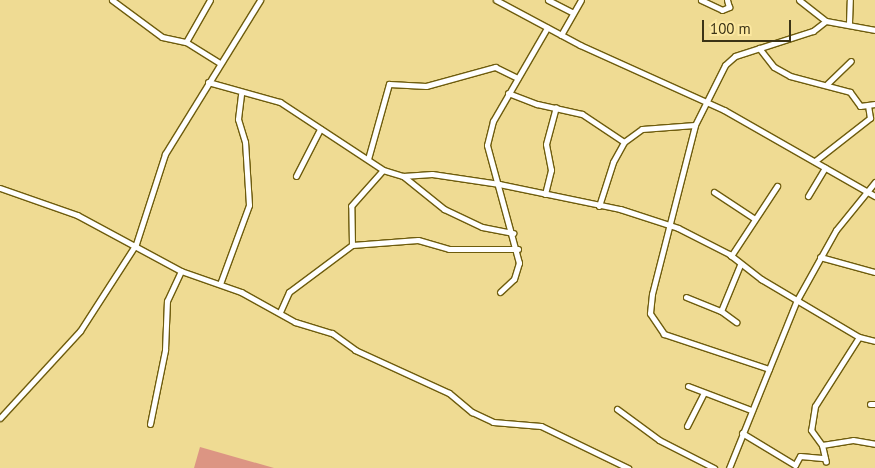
<!DOCTYPE html>
<html>
<head>
<meta charset="utf-8">
<style>
  body { margin:0 }
  #map { position:relative; width:875px; height:468px; overflow:hidden; background:#efdb93; font-family:"PT Sans",sans-serif }
  div>[style] { position:absolute }
  [style*='--x'] { left:calc(var(--x)*1px); top:calc(var(--y)*1px); width:calc(var(--w)*1px); rotate:calc(var(--a)*1deg) }
  .green>* { inset:0; background:#dc9583 }
  .roads { filter:drop-shadow(1px 0 #6e5c0d) drop-shadow(-1px 0 #6e5c0d) drop-shadow(0 1px #6e5c0d) drop-shadow(0 -1px #6e5c0d) }
  .street>* { height:5px; margin:-2.5px; padding:0 2.5px; transform-origin:2.5px; border-radius:2.5px; background:#fff }
  span { translate:-50% -50%; white-space:nowrap; text-align:center; line-height:1.15; -webkit-text-stroke:5px #fce8a0; paint-order:stroke }
  .scale { position:absolute; left:702px; top:20px; width:89px; height:22px; box-sizing:border-box; border:2px solid #3b3316; border-top:0; padding-left:6px; font-size:15px; line-height:18px; white-space:nowrap; color:#3b3316; -webkit-text-stroke:4px #fce8a0; paint-order:stroke }
</style>
</head>
<body>
<div id="map">
  <div class="green">
    <i style="clip-path:polygon(200px 447px,274px 468px,194px 468px)"></i>
  </div>
  <div class="roads">
    <div class="street">
      <i style="--x:112;--y:0;--w:62;--a:36.5"></i>
      <i style="--x:162;--y:37;--w:25;--a:12"></i>
      <i style="--x:186;--y:42;--w:39;--a:32"></i>
      <i style="--x:496;--y:0;--w:95;--a:28.2"></i>
      <i style="--x:580;--y:45;--w:158;--a:24.3"></i>
      <i style="--x:724;--y:110;--w:174;--a:29.7"></i>
      <i style="--x:548;--y:0;--w:27;--a:27"></i>
      <i style="--x:701;--y:0;--w:23;--a:25"></i>
      <i style="--x:722;--y:10;--w:8;--a:-23"></i>
      <i style="--x:729;--y:7;--w:7;--a:-106"></i>
      <i style="--x:799;--y:0;--w:34;--a:38"></i>
      <i style="--x:826;--y:21;--w:50;--a:10.4"></i>
      <i style="--x:849;--y:23;--w:23;--a:-88"></i>
      <i style="--x:561;--y:35;--w:40;--a:-60.3"></i>
      <i style="--x:186;--y:42;--w:48;--a:-60.3"></i>
      <i style="--x:759;--y:48;--w:24;--a:52"></i>
      <i style="--x:774;--y:67;--w:18;--a:29"></i>
      <i style="--x:790;--y:76;--w:62;--a:14.9"></i>
      <i style="--x:850;--y:92;--w:17;--a:54"></i>
      <i style="--x:860;--y:106;--w:15;--a:-8"></i>
      <i style="--x:208;--y:82;--w:75;--a:15.5"></i>
      <i style="--x:280;--y:102;--w:123;--a:33.4"></i>
      <i style="--x:383;--y:170;--w:21;--a:17"></i>
      <i style="--x:403;--y:176;--w:29;--a:-4"></i>
      <i style="--x:432;--y:174;--w:68;--a:8.5"></i>
      <i style="--x:499;--y:184;--w:124;--a:11.7"></i>
      <i style="--x:620;--y:209;--w:61;--a:18.1"></i>
      <i style="--x:678;--y:228;--w:57;--a:27"></i>
      <i style="--x:729;--y:254;--w:41;--a:38"></i>
      <i style="--x:761;--y:279;--w:114;--a:30.6"></i>
      <i style="--x:859;--y:337;--w:16;--a:14"></i>
      <i style="--x:827;--y:84;--w:33;--a:-44"></i>
      <i style="--x:508;--y:93;--w:31;--a:21"></i>
      <i style="--x:537;--y:104;--w:46;--a:12.5"></i>
      <i style="--x:582;--y:114;--w:50;--a:33.7"></i>
      <i style="--x:368;--y:159;--w:78;--a:-74.4"></i>
      <i style="--x:389;--y:84;--w:37;--a:3"></i>
      <i style="--x:426;--y:86;--w:72;--a:-15.4"></i>
      <i style="--x:495;--y:67;--w:25;--a:26"></i>
      <i style="--x:815;--y:161;--w:70;--a:-38"></i>
      <i style="--x:870;--y:118;--w:12;--a:-99"></i>
      <i style="--x:296;--y:176;--w:53;--a:-62.9"></i>
      <i style="--x:403;--y:176;--w:53;--a:38.8"></i>
      <i style="--x:444;--y:209;--w:42;--a:25.3"></i>
      <i style="--x:482;--y:227;--w:32;--a:11"></i>
      <i style="--x:0;--y:188;--w:82;--a:19.3"></i>
      <i style="--x:77;--y:215;--w:118;--a:28.3"></i>
      <i style="--x:181;--y:271;--w:64;--a:19.3"></i>
      <i style="--x:241;--y:292;--w:62;--a:29.1"></i>
      <i style="--x:295;--y:322;--w:39;--a:17"></i>
      <i style="--x:332;--y:333;--w:29;--a:36"></i>
      <i style="--x:355;--y:350;--w:103;--a:24.6"></i>
      <i style="--x:449;--y:393;--w:30;--a:40"></i>
      <i style="--x:472;--y:412;--w:23;--a:25"></i>
      <i style="--x:493;--y:422;--w:48;--a:4.8"></i>
      <i style="--x:541;--y:426;--w:97;--a:25.8"></i>
      <i style="--x:714;--y:192;--w:49;--a:33.4"></i>
      <i style="--x:545;--y:194;--w:25;--a:-76"></i>
      <i style="--x:551;--y:170;--w:26;--a:-101"></i>
      <i style="--x:546;--y:144;--w:38;--a:-75"></i>
      <i style="--x:808;--y:196;--w:33;--a:-59"></i>
      <i style="--x:599;--y:206;--w:46;--a:-72.3"></i>
      <i style="--x:613;--y:162;--w:23;--a:-61"></i>
      <i style="--x:624;--y:142;--w:22;--a:-36"></i>
      <i style="--x:642;--y:129;--w:53;--a:-4.3"></i>
      <i style="--x:352;--y:245;--w:39;--a:-91"></i>
      <i style="--x:351;--y:206;--w:48;--a:-48.4"></i>
      <i style="--x:731;--y:256;--w:84;--a:-56.7"></i>
      <i style="--x:820;--y:257;--w:57;--a:15.3"></i>
      <i style="--x:220;--y:284;--w:84;--a:-69.8"></i>
      <i style="--x:249;--y:205;--w:63;--a:-93.6"></i>
      <i style="--x:245;--y:142;--w:24;--a:-107"></i>
      <i style="--x:238;--y:119;--w:25;--a:-83"></i>
      <i style="--x:500;--y:292;--w:19;--a:-43"></i>
      <i style="--x:514;--y:279;--w:17;--a:-73"></i>
      <i style="--x:519;--y:263;--w:122;--a:-105.2"></i>
      <i style="--x:487;--y:145;--w:25;--a:-76"></i>
      <i style="--x:493;--y:121;--w:108;--a:-59.9"></i>
      <i style="--x:686;--y:297;--w:38;--a:22"></i>
      <i style="--x:721;--y:311;--w:50;--a:-67.6"></i>
      <i style="--x:721;--y:311;--w:19;--a:36"></i>
      <i style="--x:280;--y:312;--w:22;--a:-66"></i>
      <i style="--x:289;--y:292;--w:79;--a:-36.7"></i>
      <i style="--x:352;--y:245;--w:66;--a:-4.3"></i>
      <i style="--x:418;--y:240;--w:32;--a:16"></i>
      <i style="--x:449;--y:249;--w:69;--a:0"></i>
      <i style="--x:859;--y:337;--w:82;--a:122.5"></i>
      <i style="--x:815;--y:406;--w:24;--a:99"></i>
      <i style="--x:811;--y:430;--w:19;--a:54"></i>
      <i style="--x:822;--y:445;--w:31;--a:-9"></i>
      <i style="--x:853;--y:440;--w:22;--a:10"></i>
      <i style="--x:769;--y:369;--w:111;--a:-161.6"></i>
      <i style="--x:664;--y:334;--w:25;--a:-124"></i>
      <i style="--x:650;--y:313;--w:19;--a:-84"></i>
      <i style="--x:652;--y:294;--w:174;--a:-75.7"></i>
      <i style="--x:695;--y:125;--w:67;--a:-63.4"></i>
      <i style="--x:725;--y:65;--w:13;--a:-42"></i>
      <i style="--x:735;--y:56;--w:82;--a:-17.8"></i>
      <i style="--x:813;--y:31;--w:16;--a:-38"></i>
      <i style="--x:688;--y:386;--w:67;--a:20.9"></i>
      <i style="--x:870;--y:404;--w:5;--a:0"></i>
      <i style="--x:617;--y:409;--w:52;--a:36.4"></i>
      <i style="--x:659;--y:440;--w:62;--a:27"></i>
      <i style="--x:0;--y:418;--w:118;--a:-47.4"></i>
      <i style="--x:80;--y:331;--w:103;--a:-57.2"></i>
      <i style="--x:136;--y:244;--w:95;--a:-72.1"></i>
      <i style="--x:165;--y:154;--w:181;--a:-58.3"></i>
      <i style="--x:150;--y:424;--w:76;--a:-78.5"></i>
      <i style="--x:165;--y:350;--w:49;--a:-87.7"></i>
      <i style="--x:167;--y:301;--w:33;--a:-65"></i>
      <i style="--x:687;--y:426;--w:36;--a:-63"></i>
      <i style="--x:742;--y:433;--w:62;--a:31.1"></i>
      <i style="--x:795;--y:465;--w:10;--a:-61"></i>
      <i style="--x:800;--y:456;--w:25;--a:5"></i>
      <i style="--x:822;--y:445;--w:17;--a:77"></i>
      <i style="--x:729;--y:468;--w:181;--a:-68"></i>
      <i style="--x:797;--y:300;--w:80;--a:-60.9"></i>
      <i style="--x:836;--y:230;--w:62;--a:-50.9"></i>
    </div>
  </div>
  <div class="scale">100 m</div>
</div>
</body>
</html>
